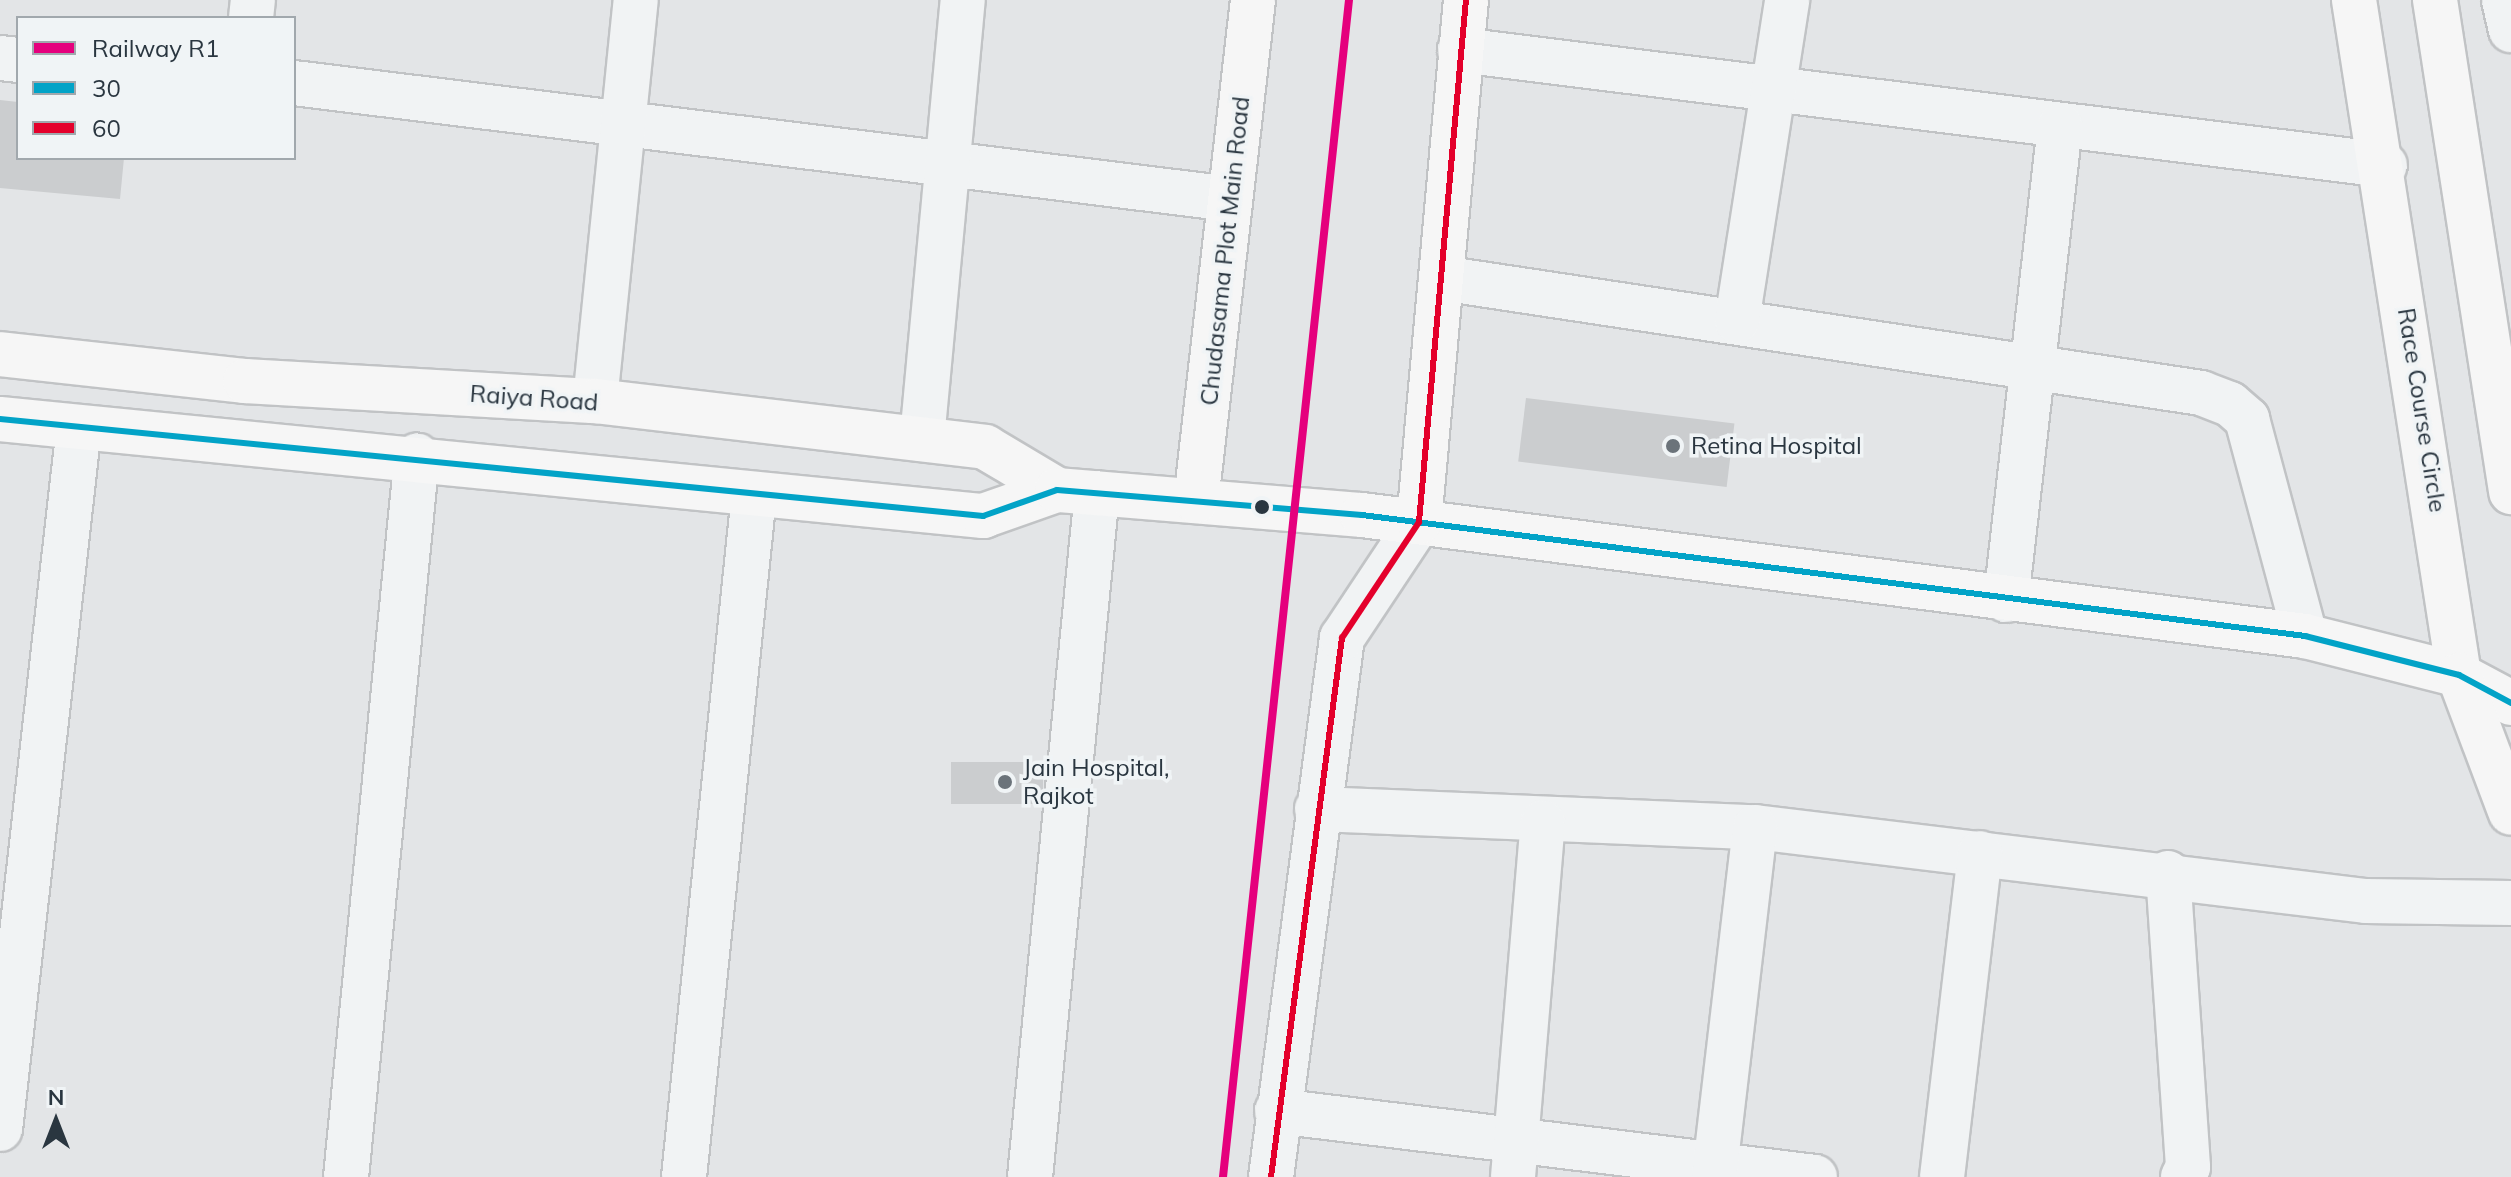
<!DOCTYPE html>
<html>
<head>
<meta charset="utf-8">
<style>
  body { margin:0 }
  #map { position:relative; width:2511px; height:1177px; overflow:hidden; background:#e3e5e7; font-family:Mulish,sans-serif }
  div>[style] { position:absolute }
  [style*='--x'] { left:calc(var(--x)*1px); top:calc(var(--y)*1px); width:calc(var(--w)*1px); rotate:calc(var(--a)*1deg) }
  .building>* { inset:0; background:#cbcdcf; transform-origin:0 0 }
  .roads { filter:drop-shadow(2px 0 #c1c3c5) drop-shadow(-2px 0 #c1c3c5) drop-shadow(0 2px #c1c3c5) drop-shadow(0 -2px #c1c3c5) }
  .street>* { height:44px; margin:-22px; padding:0 22px; transform-origin:22px; border-radius:22px; background:#f1f3f4 }
  .secondary>* { height:44px; margin:-22px; padding:0 22px; transform-origin:22px; border-radius:22px; background:#f6f6f6 }
  .primary>* { height:44px; margin:-22px; padding:0 22px; transform-origin:22px; border-radius:22px; background:#f6f6f6 }
  .bus-1>* { height:6px; margin:-3px; padding:0 3px; transform-origin:3px; border-radius:3px; background:#02a3c7 }
  .bus-2>* { height:6px; margin:-3px; padding:0 3px; transform-origin:3px; border-radius:3px; background:#e4002b }
  .rail-1>* { height:8px; margin:-4px; padding:0 4px; transform-origin:4px; border-radius:4px; background:#e5007d }
  .dots>* { width:22px; height:22px; translate:-50% -50%; box-sizing:border-box; border:4px solid #f0f4f6; border-radius:50% }
  span { translate:-50% -50%; white-space:nowrap; text-align:center; line-height:1.15; -webkit-text-stroke:7px #f0f4f6; paint-order:stroke }
  .street-label { font-size:24px; color:#2a3640 }
  .poi-label { font-size:24px; color:#2a3640 }
  .left { translate:0 -50%; text-align:left }
  .legend { position:absolute; left:16px; top:16px; width:280px; height:144px; box-sizing:border-box; background:#f0f4f6; border:2px solid #a1a8ad; margin:0; padding:10px 14px; list-style:none; font-size:24px; color:#2a3640 }
  .legend li { display:flex; align-items:center; gap:16px; height:40px }
  .legend b { width:40px; border:2px solid #a1a8ad }
  .north { position:absolute; left:16px; top:1081px; width:80px; height:80px; -webkit-text-stroke:6px #f0f4f6; paint-order:stroke; rotate:0deg; font-size:22px; font-weight:700; line-height:32px; text-align:center; color:#2a3640 }
  .north::after { content:''; display:block; margin:auto; width:28px; height:36px; background:#2a3640; clip-path:polygon(50% 0,100% 100%,50% 72%,0 100%) }
</style>
</head>
<body>
<div id="map">
  <div class="building">
    <i style="clip-path:polygon(0 100px,18px 102px,18px 158px,124px 158px,120px 199px,0 188px)"></i>
    <i style="left:1526px;top:398px;width:210px;height:64px;rotate:7deg"></i>
    <i style="left:951px;top:762px;width:92px;height:42px"></i>
  </div>
  <div class="roads">
    <div class="street">
      <i style="--x:2504;--y:0;--w:31;--a:77"></i>
      <i style="--x:251;--y:18;--w:18;--a:-84"></i>
      <i style="--x:1460;--y:50;--w:932;--a:7.09"></i>
      <i style="--x:0;--y:58;--w:18;--a:6"></i>
      <i style="--x:294;--y:83;--w:943;--a:7.06"></i>
      <i style="--x:1441;--y:278;--w:769;--a:8.6"></i>
      <i style="--x:2201;--y:393;--w:31;--a:21"></i>
      <i style="--x:2230;--y:404;--w:23;--a:41"></i>
      <i style="--x:2247;--y:419;--w:225;--a:75"></i>
      <i style="--x:1737;--y:321;--w:325;--a:-81.1"></i>
      <i style="--x:595;--y:401;--w:403;--a:-84.2"></i>
      <i style="--x:922;--y:439;--w:441;--a:-84.7"></i>
      <i style="--x:2006;--y:600;--w:478;--a:-83.5"></i>
      <i style="--x:1317;--y:809;--w:438;--a:2.4"></i>
      <i style="--x:1755;--y:827;--w:615;--a:6.91"></i>
      <i style="--x:2366;--y:901;--w:145;--a:0.8"></i>
      <i style="--x:2168;--y:873;--w:295;--a:86.1"></i>
      <i style="--x:2188;--y:1167;--w:11;--a:117"></i>
      <i style="--x:1277;--y:1111;--w:542;--a:6.99"></i>
      <i style="--x:0;--y:1129;--w:706;--a:-83.58"></i>
      <i style="--x:346;--y:1177;--w:725;--a:-84.38"></i>
      <i style="--x:684;--y:1177;--w:686;--a:-84.14"></i>
      <i style="--x:1030;--y:1177;--w:687;--a:-84.41"></i>
      <i style="--x:1271;--y:1177;--w:544;--a:-82.5"></i>
      <i style="--x:1342;--y:638;--w:139;--a:-56.4"></i>
      <i style="--x:1513;--y:1177;--w:356;--a:-85.2"></i>
      <i style="--x:1714;--y:1177;--w:352;--a:-83.3"></i>
      <i style="--x:1942;--y:1177;--w:326;--a:-83.3"></i>
    </div>
    <div class="secondary">
      <i style="--x:0;--y:354;--w:246;--a:6.3"></i>
      <i style="--x:245;--y:381;--w:351;--a:3.3"></i>
      <i style="--x:595;--y:401;--w:393;--a:6.7"></i>
      <i style="--x:985;--y:447;--w:84;--a:30.8"></i>
      <i style="--x:0;--y:419;--w:988;--a:5.64"></i>
      <i style="--x:983;--y:516;--w:78;--a:-19.4"></i>
      <i style="--x:1057;--y:490;--w:306;--a:4.7"></i>
      <i style="--x:1362;--y:515;--w:951;--a:7.31"></i>
      <i style="--x:2305;--y:636;--w:159;--a:14.2"></i>
      <i style="--x:2459;--y:675;--w:59;--a:28.3"></i>
      <i style="--x:1196;--y:501;--w:504;--a:-83.51"></i>
      <i style="--x:1419;--y:522;--w:524;--a:-84.86"></i>
    </div>
    <div class="primary">
      <i style="--x:2354;--y:0;--w:683;--a:81.16"></i>
      <i style="--x:2459;--y:675;--w:147;--a:69.4"></i>
      <i style="--x:2435;--y:0;--w:498;--a:81.2"></i>
    </div>
  </div>
  <div class="bus-1">
    <i style="--x:0;--y:419;--w:988;--a:5.64"></i>
    <i style="--x:983;--y:516;--w:78;--a:-19.4"></i>
    <i style="--x:1057;--y:490;--w:306;--a:4.7"></i>
    <i style="--x:1362;--y:515;--w:951;--a:7.31"></i>
    <i style="--x:2305;--y:636;--w:159;--a:14.2"></i>
    <i style="--x:2459;--y:675;--w:59;--a:28.3"></i>
  </div>
  <div class="bus-2">
    <i style="--x:1271;--y:1177;--w:544;--a:-82.5"></i>
    <i style="--x:1342;--y:638;--w:139;--a:-56.4"></i>
    <i style="--x:1419;--y:522;--w:524;--a:-84.86"></i>
  </div>
  <div class="rail-1">
    <i style="--x:1223;--y:1177;--w:1184;--a:-83.89"></i>
  </div>
  <div class="dots">
    <i style="left:1673px;top:446px;background:#6b737a"></i>
    <i style="left:1262px;top:507px;background:#2a3640"></i>
    <i style="left:1005px;top:782px;background:#6b737a"></i>
  </div>
  <div class="street-label">
    <span style="left:1225px;top:251px;rotate:-84deg">Chudasama Plot Main Road</span>
    <span style="left:534px;top:398px;rotate:4deg">Raiya Road</span>
    <span style="left:2422px;top:410px;rotate:81deg">Race Course Circle</span>
  </div>
  <div class="poi-label">
    <span class="left" style="left:1691px;top:446px">Retina Hospital</span>
    <span class="left" style="left:1023px;top:782px">Jain Hospital,<br>Rajkot</span>
  </div>
  <ul class="legend">
  <li><b style="height:10px;background:#e5007d"></b>Railway R1</li>
  <li><b style="height:10px;background:#02a3c7"></b>30</li>
  <li><b style="height:10px;background:#e4002b"></b>60</li>
  </ul>
  <div class="north">N</div>
</div>
</body>
</html>
